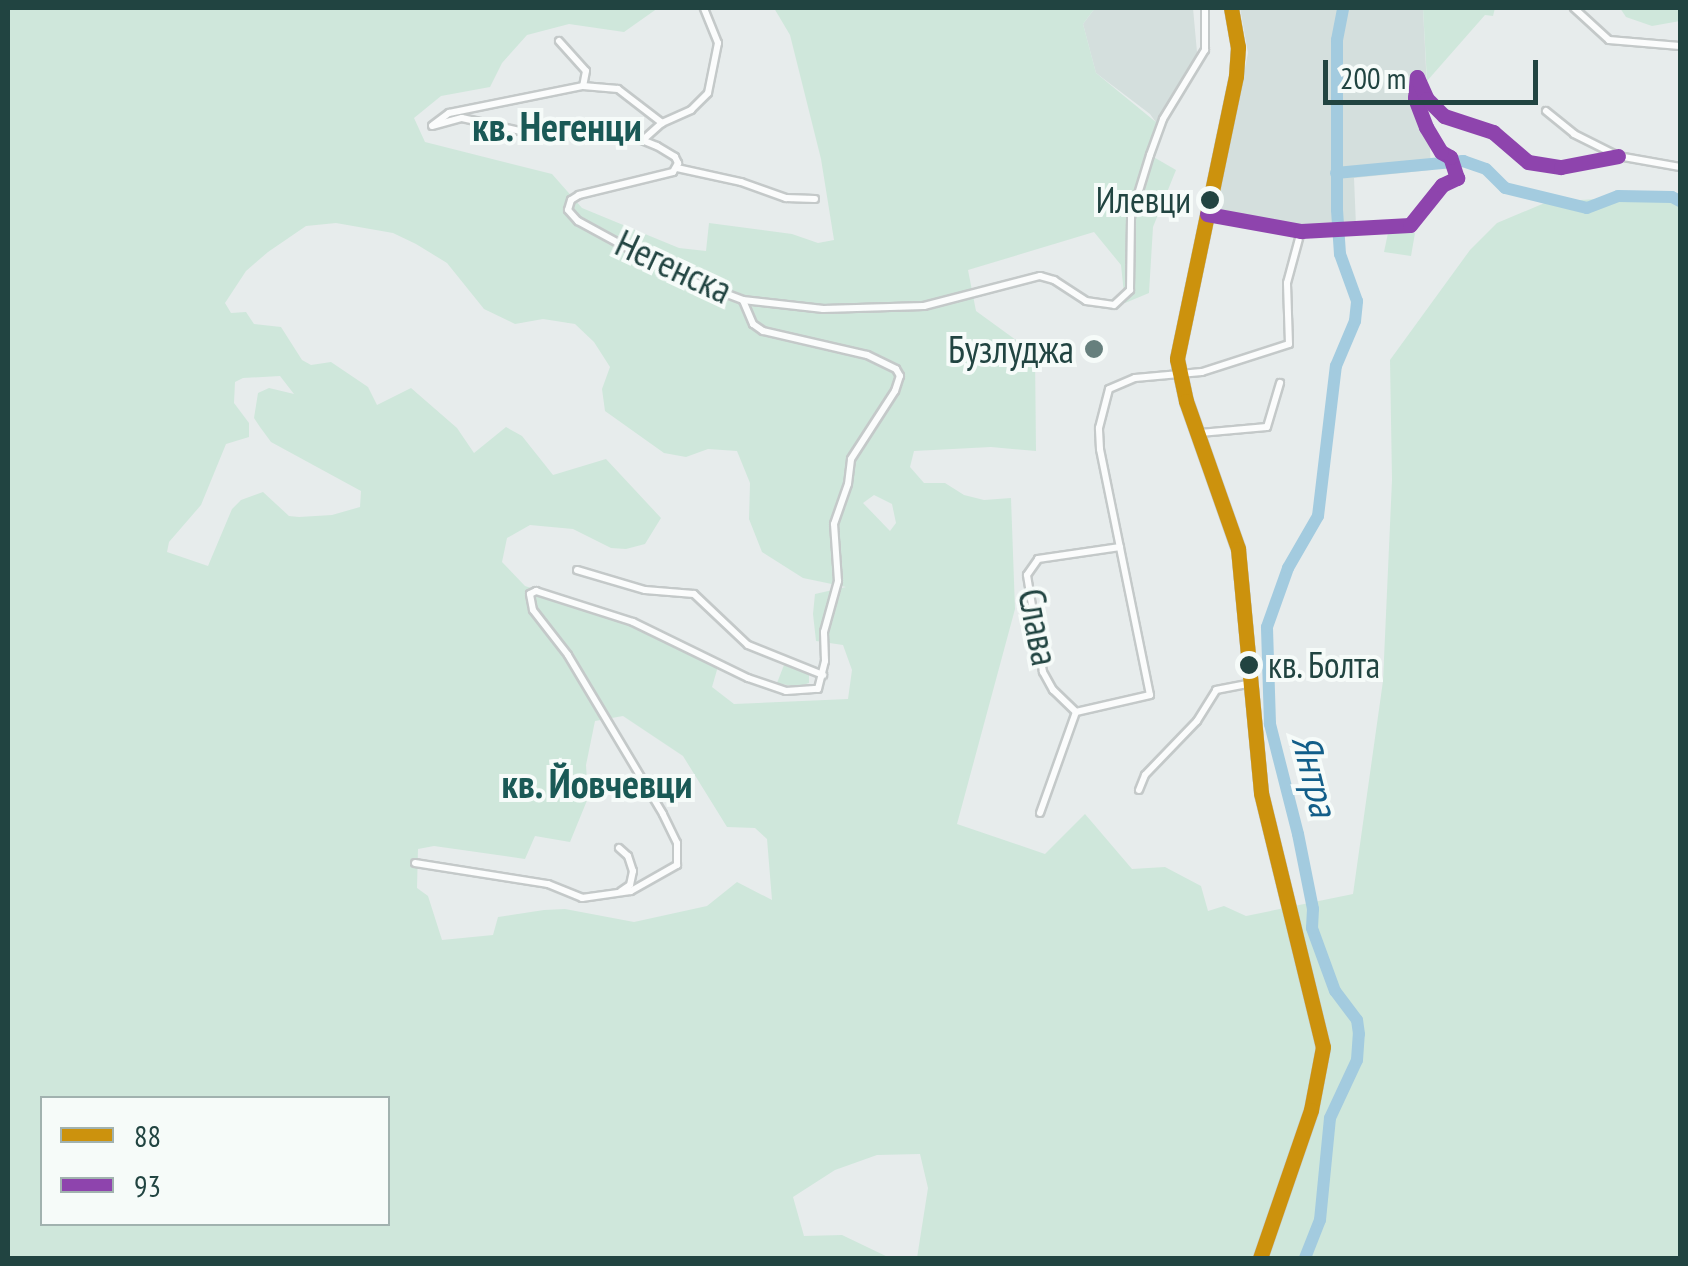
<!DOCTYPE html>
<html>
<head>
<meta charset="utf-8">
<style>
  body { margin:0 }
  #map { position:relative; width:1688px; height:1266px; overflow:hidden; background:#e7ecec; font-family:"PT Sans Narrow",sans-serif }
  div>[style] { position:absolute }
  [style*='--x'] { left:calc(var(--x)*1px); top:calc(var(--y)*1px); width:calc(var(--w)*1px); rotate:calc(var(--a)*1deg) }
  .built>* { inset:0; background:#d4dfdd }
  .green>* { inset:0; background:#cfe7db }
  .river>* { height:12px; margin:-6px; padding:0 6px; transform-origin:6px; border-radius:6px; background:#a3cbdf }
  .roads { filter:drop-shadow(2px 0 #c4c9c9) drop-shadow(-2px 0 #c4c9c9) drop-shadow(0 2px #c4c9c9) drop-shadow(0 -2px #c4c9c9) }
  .street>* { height:6px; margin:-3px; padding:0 3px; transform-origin:3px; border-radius:3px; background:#fbfcfc }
  .primary>* { height:11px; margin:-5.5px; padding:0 5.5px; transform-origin:5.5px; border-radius:5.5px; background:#ced8d7 }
  .bus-1>* { height:15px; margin:-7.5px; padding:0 7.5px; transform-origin:7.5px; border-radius:7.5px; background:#cc920d }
  .bus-2>* { height:15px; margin:-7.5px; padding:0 7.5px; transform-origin:7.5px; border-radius:7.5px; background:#8e44ad }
  .dots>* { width:28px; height:28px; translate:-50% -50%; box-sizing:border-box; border:5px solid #f6fbf9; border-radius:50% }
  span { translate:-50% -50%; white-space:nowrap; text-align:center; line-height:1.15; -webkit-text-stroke:8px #f6fbf9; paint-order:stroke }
  .bus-label { font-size:36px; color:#214441 }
  .right { translate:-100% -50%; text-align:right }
  .left { translate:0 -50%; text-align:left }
  .street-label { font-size:38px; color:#214441 }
  .poi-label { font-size:38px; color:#214441 }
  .neighbourhood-label { font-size:40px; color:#1a5956; font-weight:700 }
  .water-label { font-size:40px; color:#125e89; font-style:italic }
  .frame { position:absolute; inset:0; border:10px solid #214441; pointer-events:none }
  .legend { position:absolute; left:40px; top:1096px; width:350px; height:130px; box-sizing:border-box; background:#f6fbf9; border:2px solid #a1b2af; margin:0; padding:12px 18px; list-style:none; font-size:30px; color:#214441 }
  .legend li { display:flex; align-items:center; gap:20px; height:50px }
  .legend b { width:50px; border:2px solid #a1b2af }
  .scale { position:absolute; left:1323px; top:60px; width:215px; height:45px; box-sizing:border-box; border:5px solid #214441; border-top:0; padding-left:12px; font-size:30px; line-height:35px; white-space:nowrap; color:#214441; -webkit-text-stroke:8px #f6fbf9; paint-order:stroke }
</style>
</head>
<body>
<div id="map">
  <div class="built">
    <i style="clip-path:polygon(1095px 8px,1193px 8px,1197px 52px,1205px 50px,1160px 128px,1150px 114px,1096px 73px,1083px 24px)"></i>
    <i style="clip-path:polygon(1240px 8px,1423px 8px,1431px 170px,1354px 178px,1356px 226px,1306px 231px,1216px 210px,1248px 53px)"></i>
  </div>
  <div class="green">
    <i style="clip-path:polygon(evenodd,8px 8px,658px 8px,624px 32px,569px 24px,527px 35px,502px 63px,490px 87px,441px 96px,414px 118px,425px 142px,552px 174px,582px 208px,679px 248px,706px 251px,709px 223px,792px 234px,818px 243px,834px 240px,821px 159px,790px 35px,774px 8px,1095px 8px,1083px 24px,1096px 73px,1157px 123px,1150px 155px,1176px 170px,1153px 227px,1149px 293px,1125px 303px,1121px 265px,1094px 232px,968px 270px,976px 311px,1035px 354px,1036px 451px,991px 447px,914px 451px,910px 467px,924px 483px,945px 483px,964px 495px,984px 500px,1011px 498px,1015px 609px,957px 824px,1045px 854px,1085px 814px,1132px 869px,1165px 867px,1201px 886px,1208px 911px,1224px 906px,1246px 916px,1353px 894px,1383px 681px,1392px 480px,1390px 360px,1470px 250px,1497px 223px,1547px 202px,1680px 194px,1680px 1258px,917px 1258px,928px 1188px,920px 1154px,877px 1155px,835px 1170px,793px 1197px,804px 1236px,842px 1235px,890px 1258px,8px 1258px,8px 8px,336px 223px,393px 233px,416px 244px,447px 263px,484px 309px,515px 324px,543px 319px,575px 324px,594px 342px,610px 367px,602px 389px,605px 411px,664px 453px,686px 457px,708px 449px,737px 451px,750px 483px,749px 519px,762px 552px,803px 578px,846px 587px,815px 594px,813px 614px,816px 641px,843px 645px,852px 670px,848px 699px,734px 704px,712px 687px,719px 663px,633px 622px,525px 586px,502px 562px,507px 538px,530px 525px,573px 529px,611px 548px,626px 549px,645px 544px,661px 518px,606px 459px,553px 475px,522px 436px,506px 427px,474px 453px,457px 428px,411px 388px,377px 405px,368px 387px,331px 362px,311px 365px,302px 360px,281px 327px,254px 324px,246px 312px,231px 313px,225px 303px,246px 271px,268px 252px,306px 226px,336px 223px,8px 8px,280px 376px,294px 394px,269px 388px,258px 393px,254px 418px,260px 427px,271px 442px,361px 491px,360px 507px,332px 515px,299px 517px,289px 516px,263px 492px,241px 500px,232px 509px,208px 566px,167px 552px,169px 542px,201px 505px,226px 444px,249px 437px,249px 423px,234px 403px,235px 382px,243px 378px,280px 376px,8px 8px,874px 495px,892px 504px,896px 523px,890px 531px,863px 503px,874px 495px,8px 8px,623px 716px,683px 756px,727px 827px,755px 828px,767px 839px,772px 900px,737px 882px,707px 906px,634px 922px,565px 909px,544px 910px,498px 917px,493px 935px,442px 940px,428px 896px,417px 888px,418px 849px,434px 846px,525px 859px,535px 836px,570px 842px,588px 798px,586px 765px,595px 721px,623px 716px,8px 8px,42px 1098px,388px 1098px,388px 1224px,42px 1224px,42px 1098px)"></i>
    <i style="clip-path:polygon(1423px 8px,1495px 8px,1493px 16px,1485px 15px,1427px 81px)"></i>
    <i style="clip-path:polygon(1620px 8px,1680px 8px,1680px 21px,1652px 26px,1626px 17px)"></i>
    <i style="clip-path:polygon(1388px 233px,1415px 233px,1411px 256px,1384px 252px)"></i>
    <i style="clip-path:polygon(784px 665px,809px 674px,809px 683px,797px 687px,777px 683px)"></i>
  </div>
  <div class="river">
    <i style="--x:1336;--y:173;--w:128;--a:-5.4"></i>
    <i style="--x:1463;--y:161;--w:24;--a:19"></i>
    <i style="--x:1486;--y:169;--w:27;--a:45"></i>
    <i style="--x:1505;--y:188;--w:84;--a:13.7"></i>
    <i style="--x:1587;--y:208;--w:33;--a:-21"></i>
    <i style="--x:1618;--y:196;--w:54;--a:1.1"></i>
    <i style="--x:1672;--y:197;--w:9;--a:27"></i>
    <i style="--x:1305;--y:1258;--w:41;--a:-68.5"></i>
    <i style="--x:1320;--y:1220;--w:102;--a:-84.4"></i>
    <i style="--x:1330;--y:1118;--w:64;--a:-65"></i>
    <i style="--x:1357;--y:1060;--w:26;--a:-86"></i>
    <i style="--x:1359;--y:1034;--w:14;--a:-98"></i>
    <i style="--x:1357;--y:1020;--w:36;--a:-127"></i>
    <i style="--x:1335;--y:991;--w:67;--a:-110.1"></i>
    <i style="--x:1312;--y:928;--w:19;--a:-87"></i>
    <i style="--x:1313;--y:909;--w:76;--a:-101.3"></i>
    <i style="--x:1298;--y:834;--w:114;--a:-104.3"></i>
    <i style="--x:1270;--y:724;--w:97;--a:-91.8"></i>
    <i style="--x:1267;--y:627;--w:63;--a:-70.4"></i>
    <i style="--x:1288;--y:568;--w:60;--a:-60"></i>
    <i style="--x:1318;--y:516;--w:151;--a:-83.2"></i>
    <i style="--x:1336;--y:366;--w:49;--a:-67.1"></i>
    <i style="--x:1355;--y:321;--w:20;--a:-84"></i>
    <i style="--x:1357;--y:301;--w:50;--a:-109.9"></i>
    <i style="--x:1340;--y:254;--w:44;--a:-93.9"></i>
    <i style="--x:1337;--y:210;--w:170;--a:-90"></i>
    <i style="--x:1337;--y:40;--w:33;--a:-79"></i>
  </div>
  <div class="roads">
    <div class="street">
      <i style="--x:1574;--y:8;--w:47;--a:42.4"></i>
      <i style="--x:1609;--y:40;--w:71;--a:4.8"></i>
      <i style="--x:559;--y:41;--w:40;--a:48"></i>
      <i style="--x:586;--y:71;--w:15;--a:101"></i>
      <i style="--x:1546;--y:111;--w:36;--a:39"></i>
      <i style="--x:1574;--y:134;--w:49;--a:26.6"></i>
      <i style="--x:1618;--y:156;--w:63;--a:10.1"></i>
      <i style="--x:433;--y:125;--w:20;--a:-37"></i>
      <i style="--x:449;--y:113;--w:137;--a:-11.4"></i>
      <i style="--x:583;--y:86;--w:35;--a:5"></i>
      <i style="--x:618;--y:89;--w:56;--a:37.7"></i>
      <i style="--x:432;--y:126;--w:31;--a:-15"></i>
      <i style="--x:462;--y:118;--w:59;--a:12.6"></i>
      <i style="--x:520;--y:131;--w:112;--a:2.6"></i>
      <i style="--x:632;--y:136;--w:27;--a:22"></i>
      <i style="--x:657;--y:146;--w:21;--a:31"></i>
      <i style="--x:675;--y:157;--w:7;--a:63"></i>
      <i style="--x:678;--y:163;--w:10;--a:119"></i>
      <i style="--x:673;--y:172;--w:97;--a:166.3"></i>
      <i style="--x:579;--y:195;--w:9;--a:148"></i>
      <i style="--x:571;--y:200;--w:10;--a:107"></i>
      <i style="--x:568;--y:210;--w:15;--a:48"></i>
      <i style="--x:578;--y:221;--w:115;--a:28.6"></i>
      <i style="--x:679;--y:276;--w:68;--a:20.6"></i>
      <i style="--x:743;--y:300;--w:81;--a:6.4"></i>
      <i style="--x:823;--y:309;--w:101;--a:-1.7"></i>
      <i style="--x:924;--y:306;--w:120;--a:-14.5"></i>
      <i style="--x:1040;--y:276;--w:15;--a:16"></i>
      <i style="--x:1054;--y:280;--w:38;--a:33"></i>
      <i style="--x:1086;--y:301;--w:28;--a:8"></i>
      <i style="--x:1114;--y:305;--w:22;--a:-43"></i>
      <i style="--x:1130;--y:290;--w:73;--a:-89.2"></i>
      <i style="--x:1131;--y:217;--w:65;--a:-73"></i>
      <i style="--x:1150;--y:155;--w:38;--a:-70"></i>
      <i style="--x:1163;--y:119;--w:81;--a:-58.7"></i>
      <i style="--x:1205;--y:50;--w:42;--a:-90"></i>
      <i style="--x:644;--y:139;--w:24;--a:-42"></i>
      <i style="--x:662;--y:123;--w:32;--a:-24"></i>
      <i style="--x:691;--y:110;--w:24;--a:-45"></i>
      <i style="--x:708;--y:93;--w:51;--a:-78.7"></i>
      <i style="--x:718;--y:43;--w:38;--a:-112"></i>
      <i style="--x:677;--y:168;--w:66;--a:12.3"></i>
      <i style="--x:741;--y:182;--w:48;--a:19.6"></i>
      <i style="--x:786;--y:198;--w:29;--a:2"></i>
      <i style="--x:1208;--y:214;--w:95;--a:10.4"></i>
      <i style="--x:1301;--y:231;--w:109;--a:-3.2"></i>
      <i style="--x:1410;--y:225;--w:51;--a:-51.3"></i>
      <i style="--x:1442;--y:185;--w:17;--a:-25"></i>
      <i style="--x:1457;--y:178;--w:22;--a:-108"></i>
      <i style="--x:1450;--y:157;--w:10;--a:-151"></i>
      <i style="--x:1441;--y:152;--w:29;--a:-121"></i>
      <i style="--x:1426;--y:127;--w:31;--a:-111"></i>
      <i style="--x:1415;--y:98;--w:21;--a:-85"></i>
      <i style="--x:1417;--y:77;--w:24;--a:66"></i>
      <i style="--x:1427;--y:99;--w:24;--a:45"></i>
      <i style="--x:1444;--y:116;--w:52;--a:18.1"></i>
      <i style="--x:1493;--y:132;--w:46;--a:40.6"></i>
      <i style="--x:1528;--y:162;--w:33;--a:9"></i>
      <i style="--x:1561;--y:167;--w:58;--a:-10.9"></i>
      <i style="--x:1200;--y:433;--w:67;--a:-5.1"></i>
      <i style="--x:1267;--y:427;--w:46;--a:-73.5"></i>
      <i style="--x:577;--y:570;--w:71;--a:16.4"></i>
      <i style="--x:645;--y:590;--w:49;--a:4.7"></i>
      <i style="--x:694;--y:594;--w:74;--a:43.4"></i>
      <i style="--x:748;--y:645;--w:81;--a:21.8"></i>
      <i style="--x:1076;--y:712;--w:32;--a:-136"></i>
      <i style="--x:1053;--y:690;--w:21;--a:-119"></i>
      <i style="--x:1043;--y:672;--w:98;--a:-99.4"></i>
      <i style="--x:1027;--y:575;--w:19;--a:-55"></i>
      <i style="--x:1038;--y:559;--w:83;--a:-8.3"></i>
      <i style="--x:1139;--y:790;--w:16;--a:-68"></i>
      <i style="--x:1145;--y:775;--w:75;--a:-46.1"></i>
      <i style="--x:1197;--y:721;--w:36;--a:-58"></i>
      <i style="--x:1216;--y:690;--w:33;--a:-11"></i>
      <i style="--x:1040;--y:813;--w:107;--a:-70.4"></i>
      <i style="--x:1076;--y:712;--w:76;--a:-12.9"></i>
      <i style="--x:1150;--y:695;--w:251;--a:-101.5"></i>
      <i style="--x:1100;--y:449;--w:21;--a:-93"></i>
      <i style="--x:1099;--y:428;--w:40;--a:-75.6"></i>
      <i style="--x:1109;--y:389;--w:28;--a:-23"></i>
      <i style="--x:1135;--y:378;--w:67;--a:-5.1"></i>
      <i style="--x:1202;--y:372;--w:91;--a:-17.8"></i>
      <i style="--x:1289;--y:344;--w:61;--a:-91.9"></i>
      <i style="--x:1287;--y:283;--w:54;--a:-74.9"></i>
      <i style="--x:619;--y:848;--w:12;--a:42"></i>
      <i style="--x:628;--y:856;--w:16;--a:72"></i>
      <i style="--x:633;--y:871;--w:14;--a:102"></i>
      <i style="--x:630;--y:885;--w:11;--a:146"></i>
      <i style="--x:415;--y:863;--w:135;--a:9"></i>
      <i style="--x:548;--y:884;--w:37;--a:22"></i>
      <i style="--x:582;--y:898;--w:49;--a:-8.1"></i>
      <i style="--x:631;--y:891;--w:53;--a:-29.5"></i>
      <i style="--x:677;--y:865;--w:22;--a:-90"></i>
      <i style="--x:677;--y:843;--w:32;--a:-116"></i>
      <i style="--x:663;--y:814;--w:185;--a:-120.9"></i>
      <i style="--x:568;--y:655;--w:57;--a:-127.9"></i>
      <i style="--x:533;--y:610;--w:16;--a:-101"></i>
      <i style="--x:530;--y:594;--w:7;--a:-27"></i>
      <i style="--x:536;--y:591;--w:102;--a:17.7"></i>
      <i style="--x:633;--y:622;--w:128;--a:26"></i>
      <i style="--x:748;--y:678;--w:40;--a:18.9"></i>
      <i style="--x:786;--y:691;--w:32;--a:-4"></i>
      <i style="--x:818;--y:689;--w:29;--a:-76"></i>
      <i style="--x:825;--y:661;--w:29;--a:-92"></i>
      <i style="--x:824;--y:632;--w:53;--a:-74.6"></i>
      <i style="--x:838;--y:581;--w:57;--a:-94"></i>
      <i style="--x:834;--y:524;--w:42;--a:-70.7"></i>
      <i style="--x:848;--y:484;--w:25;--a:-83"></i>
      <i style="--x:851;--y:459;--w:81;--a:-57.1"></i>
      <i style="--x:895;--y:391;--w:16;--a:-72"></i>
      <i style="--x:900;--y:376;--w:8;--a:-120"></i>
      <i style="--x:896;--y:369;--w:32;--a:-154"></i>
      <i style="--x:867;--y:355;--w:107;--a:-167"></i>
      <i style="--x:763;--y:331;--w:12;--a:-145"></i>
      <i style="--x:753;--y:324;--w:26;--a:-113"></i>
    </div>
    <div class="primary">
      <i style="--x:1231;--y:8;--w:40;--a:80"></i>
      <i style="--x:1238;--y:47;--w:29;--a:94"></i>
      <i style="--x:1236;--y:76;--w:289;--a:101.8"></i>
      <i style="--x:1177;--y:359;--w:43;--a:77.9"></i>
      <i style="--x:1186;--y:401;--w:157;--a:70.6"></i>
      <i style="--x:1238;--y:549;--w:245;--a:84.6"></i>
      <i style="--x:1261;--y:793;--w:261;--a:76.3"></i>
      <i style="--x:1323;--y:1047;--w:64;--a:100.8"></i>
      <i style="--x:1311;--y:1110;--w:157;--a:109"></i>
    </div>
  </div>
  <div class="bus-1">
    <i style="--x:1231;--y:8;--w:40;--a:80"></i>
    <i style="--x:1238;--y:47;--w:29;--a:94"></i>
    <i style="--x:1236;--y:76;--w:289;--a:101.8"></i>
    <i style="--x:1177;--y:359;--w:43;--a:77.9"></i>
    <i style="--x:1186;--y:401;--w:157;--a:70.6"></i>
    <i style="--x:1238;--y:549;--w:245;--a:84.6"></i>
    <i style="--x:1261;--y:793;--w:261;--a:76.3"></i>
    <i style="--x:1323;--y:1047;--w:64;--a:100.8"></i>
    <i style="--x:1311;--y:1110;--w:157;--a:109"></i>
  </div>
  <div class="bus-2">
    <i style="--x:1207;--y:214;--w:96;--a:10.3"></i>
    <i style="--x:1301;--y:231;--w:109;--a:-3.2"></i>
    <i style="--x:1410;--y:225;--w:51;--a:-51.3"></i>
    <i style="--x:1442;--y:185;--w:17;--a:-25"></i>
    <i style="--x:1457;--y:178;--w:22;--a:-108"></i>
    <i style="--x:1450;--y:157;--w:10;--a:-151"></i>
    <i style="--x:1441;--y:152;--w:29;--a:-121"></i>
    <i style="--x:1426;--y:127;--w:31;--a:-111"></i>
    <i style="--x:1415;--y:98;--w:21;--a:-85"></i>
    <i style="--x:1417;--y:77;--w:24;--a:66"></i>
    <i style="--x:1427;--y:99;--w:24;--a:45"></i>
    <i style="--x:1444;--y:116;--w:52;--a:18.1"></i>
    <i style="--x:1493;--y:132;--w:46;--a:40.6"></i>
    <i style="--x:1528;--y:162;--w:33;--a:9"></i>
    <i style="--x:1561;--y:167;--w:58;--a:-10.9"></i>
  </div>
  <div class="dots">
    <i style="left:1210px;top:200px;background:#214441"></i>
    <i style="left:1094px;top:349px;background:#667f7d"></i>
    <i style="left:1249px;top:665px;background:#214441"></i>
  </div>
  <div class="bus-label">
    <span class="right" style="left:1191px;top:200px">Илевци</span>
    <span class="left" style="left:1268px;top:665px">кв. Болта</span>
  </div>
  <div class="street-label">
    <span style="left:674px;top:266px;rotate:25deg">Негенска</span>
    <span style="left:1039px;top:627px;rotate:79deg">Слава</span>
  </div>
  <div class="poi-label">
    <span class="right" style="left:1074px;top:349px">Бузлуджа</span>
  </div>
  <div class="neighbourhood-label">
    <span style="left:557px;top:126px">кв. Негенци</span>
    <span style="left:597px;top:783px">кв. Йовчевци</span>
  </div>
  <div class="water-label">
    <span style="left:1316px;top:775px;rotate:76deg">Янтра</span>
  </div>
  <div class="frame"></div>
  <ul class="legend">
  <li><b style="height:12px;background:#cc920d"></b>88</li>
  <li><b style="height:12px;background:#8e44ad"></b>93</li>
  </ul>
  <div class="scale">200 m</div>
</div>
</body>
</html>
